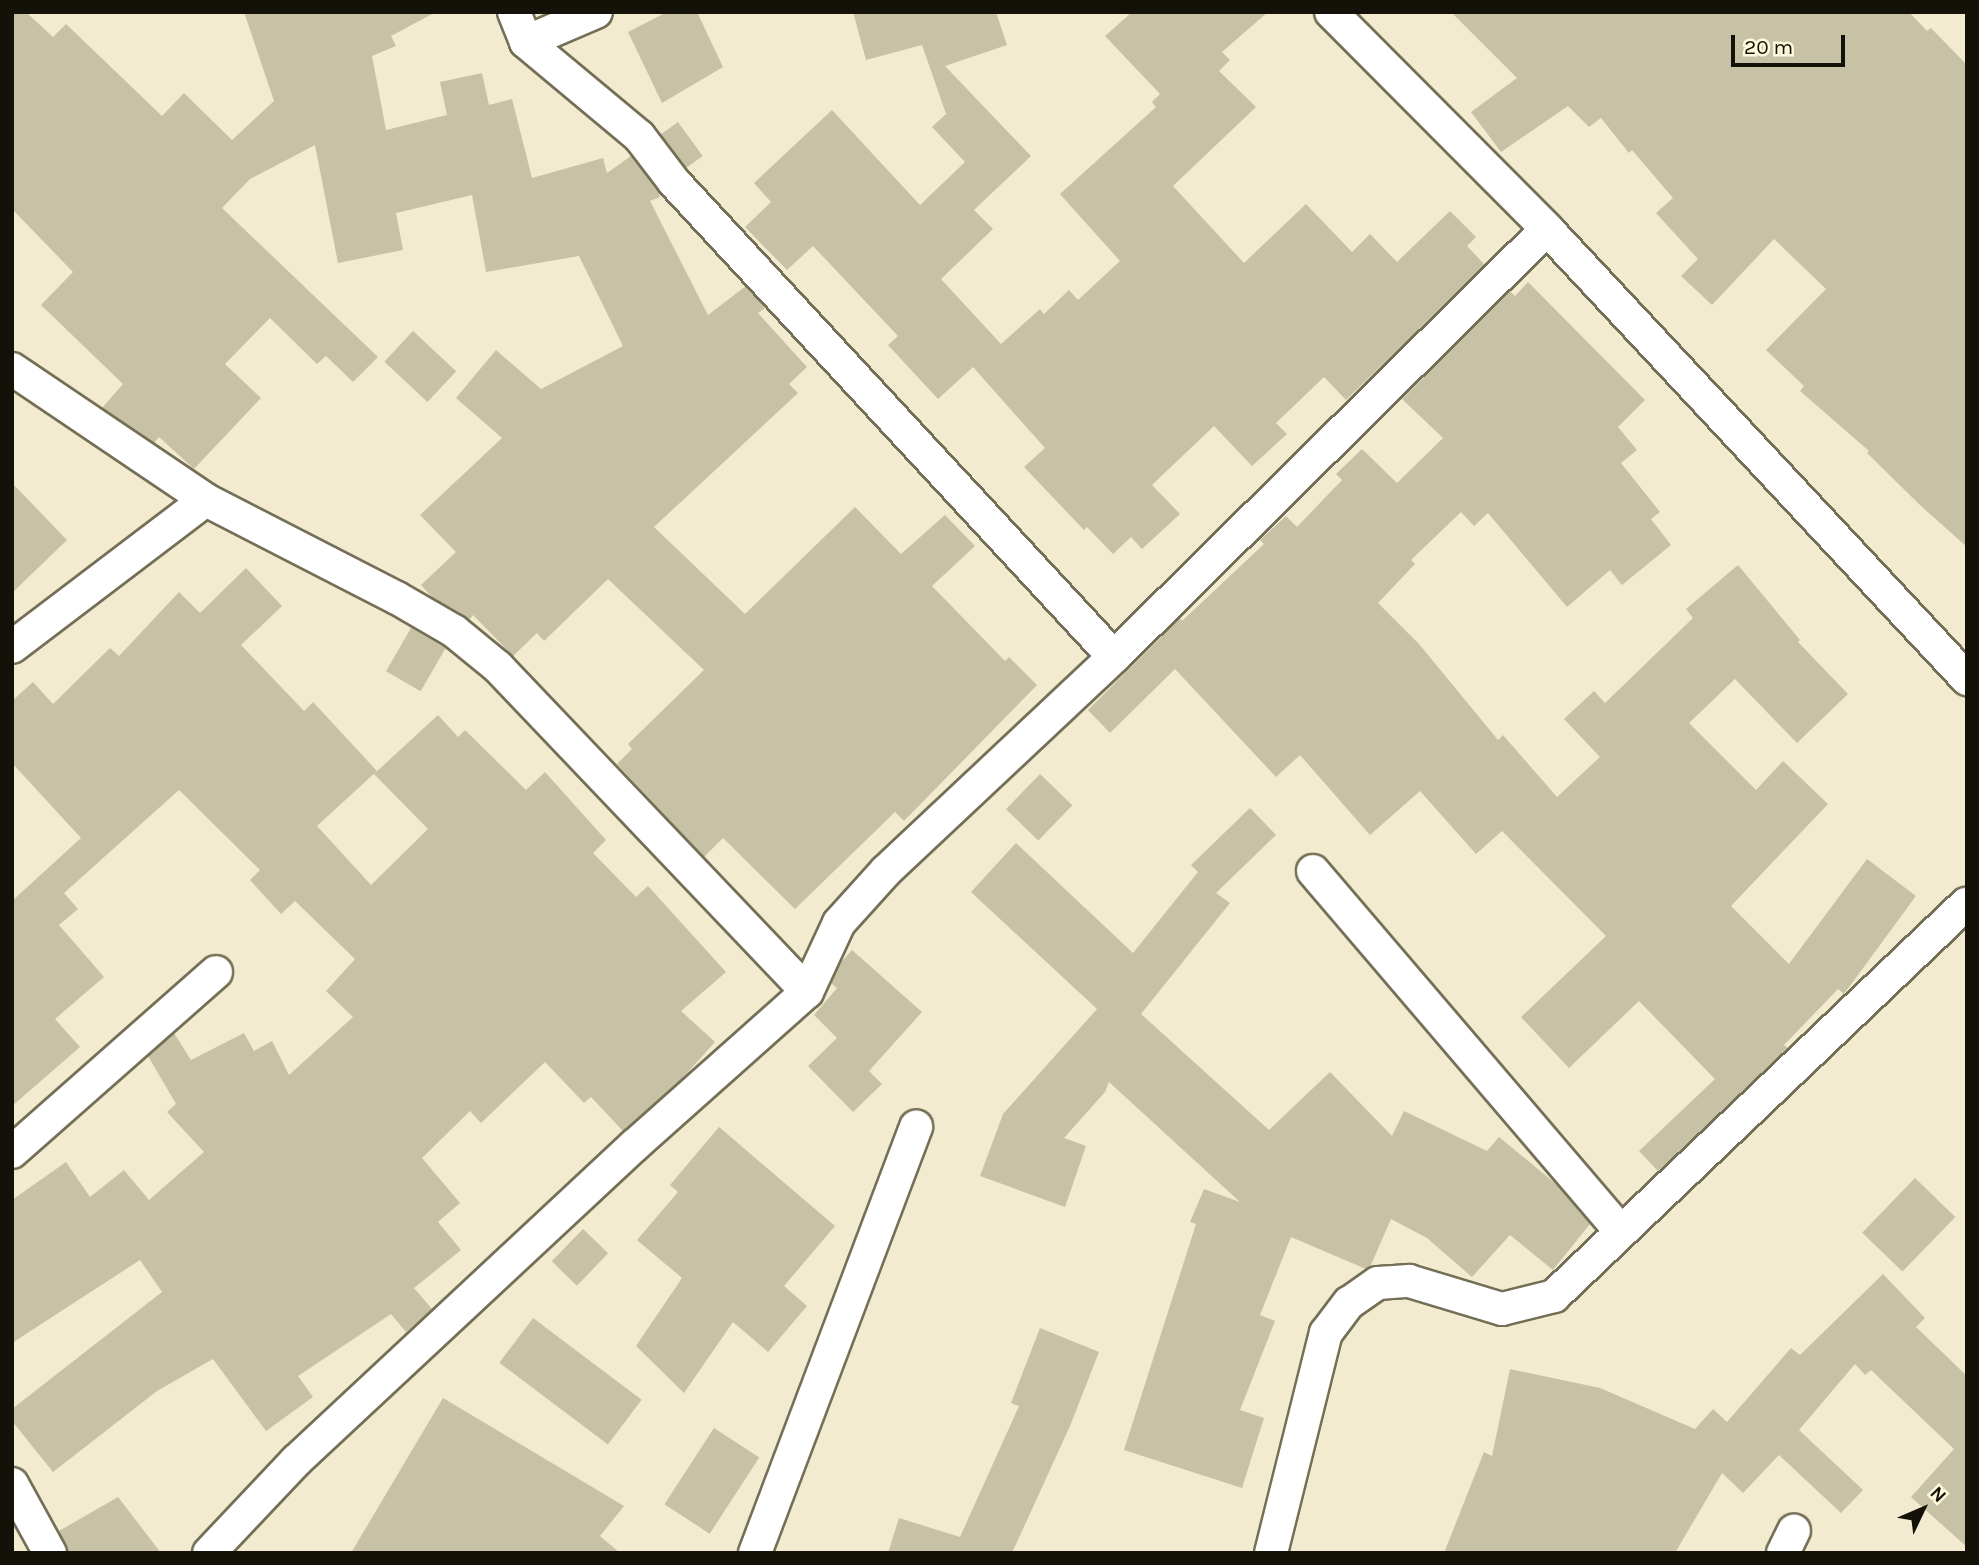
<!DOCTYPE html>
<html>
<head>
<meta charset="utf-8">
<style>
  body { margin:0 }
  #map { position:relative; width:1979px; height:1565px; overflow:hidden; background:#f2ebd0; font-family:Karla,sans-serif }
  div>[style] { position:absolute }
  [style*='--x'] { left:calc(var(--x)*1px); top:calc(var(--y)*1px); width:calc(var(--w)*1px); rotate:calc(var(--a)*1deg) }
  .building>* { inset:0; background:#c7c1a6; transform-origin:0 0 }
  .roads { filter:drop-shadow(2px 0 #746f56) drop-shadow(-2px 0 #746f56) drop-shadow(0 2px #746f56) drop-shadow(0 -2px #746f56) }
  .street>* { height:32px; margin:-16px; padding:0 16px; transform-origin:16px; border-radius:16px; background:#fff }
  span { translate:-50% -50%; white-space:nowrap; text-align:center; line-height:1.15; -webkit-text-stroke:5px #fff9dd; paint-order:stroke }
  .frame { position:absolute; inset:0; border:14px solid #141208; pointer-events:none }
  .north { position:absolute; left:1888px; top:1474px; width:70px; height:70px; -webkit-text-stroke:5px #fff9dd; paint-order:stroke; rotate:46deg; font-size:19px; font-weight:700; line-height:28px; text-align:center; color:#141208 }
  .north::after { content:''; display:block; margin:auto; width:24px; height:32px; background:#141208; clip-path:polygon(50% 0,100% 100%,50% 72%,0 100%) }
  .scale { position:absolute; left:1731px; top:35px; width:114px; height:32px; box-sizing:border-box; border:4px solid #141208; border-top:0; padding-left:9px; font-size:21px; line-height:24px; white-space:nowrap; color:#141208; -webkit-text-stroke:5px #fff9dd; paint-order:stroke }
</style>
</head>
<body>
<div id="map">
  <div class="building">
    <i style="clip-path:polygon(12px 12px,26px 12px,53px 37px,66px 24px,162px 116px,184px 93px,232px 140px,274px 101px,244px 12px,436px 12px,391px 36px,396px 46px,372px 56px,386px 130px,447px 115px,440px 82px,482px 73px,489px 105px,512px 99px,532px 178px,603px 158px,607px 173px,631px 156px,658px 191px,660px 197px,650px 201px,708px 315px,746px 286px,765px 308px,758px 313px,807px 367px,789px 384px,798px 393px,654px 527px,745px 614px,855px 507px,901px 554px,945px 515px,975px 546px,932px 586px,1005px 661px,1009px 657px,1037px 685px,904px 821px,895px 812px,795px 909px,723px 838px,704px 857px,617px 764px,632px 749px,628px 744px,704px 670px,608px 579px,544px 641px,537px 633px,513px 656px,473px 615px,469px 620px,432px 597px,421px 585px,456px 552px,420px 515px,502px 438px,456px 398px,496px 350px,541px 389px,623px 346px,579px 256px,486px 272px,472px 195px,396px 213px,403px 250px,338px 263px,315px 145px,250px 179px,222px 208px,378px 357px,353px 382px,326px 356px,317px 364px,270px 318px,225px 364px,261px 398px,194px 469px,159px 437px,154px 443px,102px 408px,123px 384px,41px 305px,73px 272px,12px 209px)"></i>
    <i style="clip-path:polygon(667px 12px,697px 12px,723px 67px,662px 103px,628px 32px)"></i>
    <i style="clip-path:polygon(853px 12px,996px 12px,1007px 45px,945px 66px,1031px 156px,974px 210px,993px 229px,941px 279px,1001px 344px,1040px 309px,1044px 314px,1069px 290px,1078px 300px,1120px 261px,1060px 194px,1156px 107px,1152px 102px,1160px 94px,1105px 36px,1132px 12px,1268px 12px,1222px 52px,1230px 60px,1219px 71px,1256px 107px,1173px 186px,1244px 263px,1306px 204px,1352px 252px,1370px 234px,1397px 262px,1450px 211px,1476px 237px,1467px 246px,1485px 265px,1346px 400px,1324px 377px,1276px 423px,1287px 434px,1252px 466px,1214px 426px,1152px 485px,1180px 514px,1142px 549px,1131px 537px,1113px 554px,1087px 527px,1084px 530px,1024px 467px,1045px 448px,973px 367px,938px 399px,888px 345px,898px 336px,813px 246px,787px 270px,745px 227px,771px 202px,754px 183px,832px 110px,920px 205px,965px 162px,932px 127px,946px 114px,922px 45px,866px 60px)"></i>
    <i style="clip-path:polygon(1451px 12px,1909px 12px,1927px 31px,1931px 28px,1967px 65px,1967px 547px,1921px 506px,1867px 453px,1869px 451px,1800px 391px,1804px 386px,1766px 350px,1826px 289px,1774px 239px,1712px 305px,1681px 276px,1698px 259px,1656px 213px,1673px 198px,1632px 150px,1629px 153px,1601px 118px,1589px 127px,1568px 106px,1501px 152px,1471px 112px,1517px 78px)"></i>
    <i style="left:678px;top:122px;width:42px;height:21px;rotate:54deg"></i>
    <i style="clip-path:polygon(1528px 282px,1645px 400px,1618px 427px,1637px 450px,1621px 463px,1660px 512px,1651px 519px,1671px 545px,1622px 585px,1610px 570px,1567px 607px,1488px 513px,1474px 526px,1461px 512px,1411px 560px,1415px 564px,1378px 603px,1419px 644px,1498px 740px,1503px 735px,1557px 797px,1600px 757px,1564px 719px,1594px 691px,1605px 703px,1693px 618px,1686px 609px,1738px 565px,1800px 640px,1798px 642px,1848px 694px,1797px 743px,1735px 679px,1689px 723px,1756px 790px,1783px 761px,1828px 804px,1731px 906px,1789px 964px,1867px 859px,1916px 896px,1844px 994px,1838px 989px,1784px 1045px,1788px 1048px,1658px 1171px,1639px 1151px,1715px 1079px,1639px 1001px,1569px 1068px,1521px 1017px,1606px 936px,1502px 831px,1476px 854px,1420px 791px,1370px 835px,1300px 755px,1276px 777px,1175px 669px,1110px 733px,1088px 710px,1180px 618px,1182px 621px,1264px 544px,1260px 540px,1286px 516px,1297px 527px,1342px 480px,1336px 474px,1362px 449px,1397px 483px,1443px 438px,1402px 399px,1510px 291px,1515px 296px)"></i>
    <i style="left:413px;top:331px;width:59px;height:42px;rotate:43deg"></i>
    <i style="clip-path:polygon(12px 483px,67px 540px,12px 593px)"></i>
    <i style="clip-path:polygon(246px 568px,282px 606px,241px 645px,304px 711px,313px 702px,377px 771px,317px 826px,371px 885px,428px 829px,374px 774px,438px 715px,458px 737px,465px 730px,526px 790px,545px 772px,606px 840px,593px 853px,636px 897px,648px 886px,726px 972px,681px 1011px,715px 1042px,679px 1082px,623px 1131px,591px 1097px,584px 1103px,545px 1062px,481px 1123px,470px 1111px,422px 1158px,460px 1203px,438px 1222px,461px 1250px,414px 1288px,432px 1309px,406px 1332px,391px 1314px,298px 1376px,313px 1397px,266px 1431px,213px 1359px,157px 1391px,53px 1472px,12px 1421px,12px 1409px,162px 1292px,140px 1260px,12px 1343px,12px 1200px,66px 1162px,90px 1197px,124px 1170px,149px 1200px,204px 1152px,167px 1112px,176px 1104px,148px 1056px,174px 1033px,191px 1060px,244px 1033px,254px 1051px,272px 1041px,289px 1075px,353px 1017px,326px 991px,355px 959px,295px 901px,281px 914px,250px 880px,260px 870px,179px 790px,64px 893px,78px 909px,59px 925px,104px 977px,55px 1019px,80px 1047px,12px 1106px,12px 901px,81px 838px,12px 763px,12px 701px,33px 682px,53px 704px,110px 648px,119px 656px,179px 592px,200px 613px)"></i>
    <i style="left:411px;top:628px;width:40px;height:50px;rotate:30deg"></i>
    <i style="left:1040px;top:774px;width:45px;height:49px;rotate:44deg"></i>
    <i style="clip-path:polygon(1250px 808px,1276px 835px,1216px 893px,1230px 903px,1141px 1014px,1269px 1130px,1330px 1072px,1392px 1136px,1404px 1111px,1487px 1151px,1499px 1137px,1556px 1184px,1590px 1224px,1553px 1270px,1510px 1235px,1472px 1277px,1427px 1238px,1391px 1219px,1370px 1267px,1366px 1269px,1291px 1237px,1260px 1315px,1275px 1321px,1240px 1410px,1264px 1418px,1242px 1488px,1124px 1450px,1196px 1224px,1190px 1222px,1204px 1189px,1240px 1202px,1109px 1082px,1105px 1092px,1064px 1138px,1086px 1146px,1065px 1207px,980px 1176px,1003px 1114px,1097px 1009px,971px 892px,1016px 843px,1133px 953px,1198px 872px,1191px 865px)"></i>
    <i style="clip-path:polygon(852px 950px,922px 1012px,869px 1071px,882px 1084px,853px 1112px,808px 1066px,837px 1038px,814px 1015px,837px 988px,831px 983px,842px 961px)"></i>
    <i style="clip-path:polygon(719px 1127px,835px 1226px,784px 1286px,807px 1306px,768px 1352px,733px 1322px,684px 1393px,636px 1346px,682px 1278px,637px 1240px,678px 1192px,670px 1185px)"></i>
    <i style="left:1915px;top:1178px;width:56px;height:76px;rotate:44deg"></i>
    <i style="left:583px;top:1229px;width:35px;height:45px;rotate:44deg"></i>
    <i style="clip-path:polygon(1883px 1274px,1925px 1318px,1916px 1327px,1967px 1376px,1967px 1547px,1911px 1497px,1954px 1449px,1871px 1370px,1865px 1375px,1855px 1364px,1799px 1430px,1863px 1490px,1841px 1513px,1779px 1455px,1743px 1493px,1722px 1473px,1675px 1553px,1444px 1553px,1484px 1452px,1492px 1456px,1510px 1369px,1600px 1388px,1695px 1429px,1713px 1409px,1727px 1422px,1791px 1348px,1800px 1355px)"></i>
    <i style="left:533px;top:1318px;width:136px;height:56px;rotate:37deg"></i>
    <i style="clip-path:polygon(1040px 1328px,1099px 1352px,1070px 1426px,1012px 1553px,888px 1553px,899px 1518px,960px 1537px,1019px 1406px,1011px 1403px)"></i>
    <i style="clip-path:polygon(443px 1398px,624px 1506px,600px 1536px,620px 1553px,351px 1553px)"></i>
    <i style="left:714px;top:1428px;width:54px;height:91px;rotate:33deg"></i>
    <i style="clip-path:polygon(118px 1497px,161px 1553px,68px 1553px,59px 1531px)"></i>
  </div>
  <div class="roads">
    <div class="street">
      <i style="--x:514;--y:12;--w:32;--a:68"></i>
      <i style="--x:526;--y:42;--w:147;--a:39.8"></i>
      <i style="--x:639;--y:136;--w:58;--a:52.7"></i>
      <i style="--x:674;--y:182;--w:647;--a:47.19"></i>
      <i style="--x:1331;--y:12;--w:306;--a:45.1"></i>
      <i style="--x:1547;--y:229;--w:616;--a:46.97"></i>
      <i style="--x:526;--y:42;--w:76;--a:-23.2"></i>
      <i style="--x:12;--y:369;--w:234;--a:34"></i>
      <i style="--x:206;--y:500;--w:215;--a:27.2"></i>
      <i style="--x:397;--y:598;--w:66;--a:30.1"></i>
      <i style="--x:454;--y:631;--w:57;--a:39.3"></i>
      <i style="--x:498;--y:667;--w:448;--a:46.4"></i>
      <i style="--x:12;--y:647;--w:243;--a:-37.2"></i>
      <i style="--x:1313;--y:871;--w:474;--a:49.5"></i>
      <i style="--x:12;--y:1152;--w:272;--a:-41.4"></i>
      <i style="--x:12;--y:1484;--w:79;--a:61.2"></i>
      <i style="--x:209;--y:1553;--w:127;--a:-46.6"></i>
      <i style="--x:296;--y:1461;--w:463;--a:-43"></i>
      <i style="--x:635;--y:1145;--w:230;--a:-41.7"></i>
      <i style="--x:807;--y:992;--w:76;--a:-65.1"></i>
      <i style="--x:839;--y:923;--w:70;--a:-47.9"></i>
      <i style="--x:886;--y:871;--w:313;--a:-43.2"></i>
      <i style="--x:1114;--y:657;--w:609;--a:-44.67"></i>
      <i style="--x:755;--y:1553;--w:456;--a:-69.3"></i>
      <i style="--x:1271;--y:1553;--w:227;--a:-76"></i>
      <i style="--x:1326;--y:1333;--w:38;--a:-53"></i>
      <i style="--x:1349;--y:1303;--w:35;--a:-35"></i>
      <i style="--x:1378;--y:1283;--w:31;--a:-4"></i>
      <i style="--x:1409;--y:1281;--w:97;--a:16.8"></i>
      <i style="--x:1502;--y:1309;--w:54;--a:-14"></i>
      <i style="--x:1554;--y:1296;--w:569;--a:-43.58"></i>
      <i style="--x:1783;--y:1553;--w:25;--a:-64"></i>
    </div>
  </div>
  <div class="frame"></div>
  <div class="north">N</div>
  <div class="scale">20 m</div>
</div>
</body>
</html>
